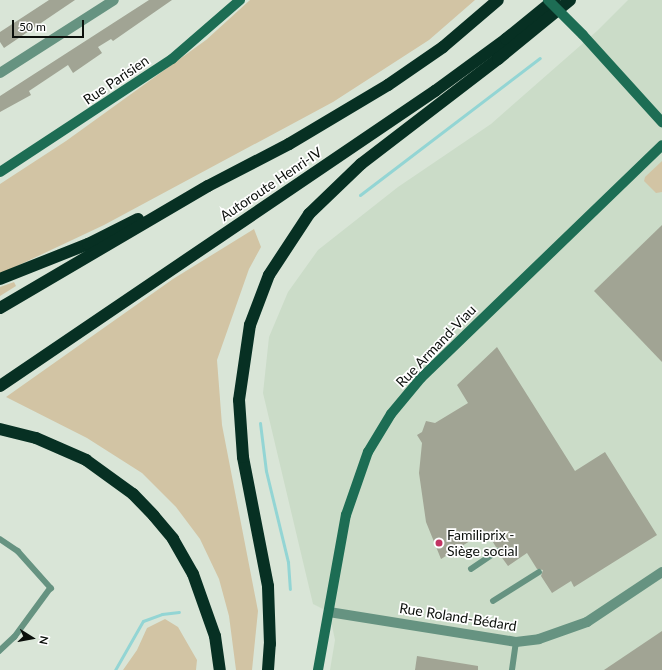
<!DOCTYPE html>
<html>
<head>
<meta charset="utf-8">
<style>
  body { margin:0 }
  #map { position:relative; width:662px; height:670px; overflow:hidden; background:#d9e5d7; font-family:Lato,sans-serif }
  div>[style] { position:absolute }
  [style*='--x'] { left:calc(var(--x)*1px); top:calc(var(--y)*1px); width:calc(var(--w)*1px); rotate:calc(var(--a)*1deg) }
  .built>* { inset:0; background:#cbdcc8 }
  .green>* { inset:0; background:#d2c4a4 }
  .stream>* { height:3px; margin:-1.5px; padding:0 1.5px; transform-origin:1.5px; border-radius:1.5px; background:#93d5d4 }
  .building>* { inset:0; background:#a1a494 }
  .lane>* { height:5.5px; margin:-2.75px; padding:0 2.75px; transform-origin:2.75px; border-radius:2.75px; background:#669381 }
  .street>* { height:10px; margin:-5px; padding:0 5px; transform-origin:5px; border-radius:5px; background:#669381 }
  .secondary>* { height:10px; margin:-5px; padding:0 5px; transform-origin:5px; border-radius:5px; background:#1d6d54 }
  .highway>* { height:12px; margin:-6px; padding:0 6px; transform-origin:6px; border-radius:6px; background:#073023 }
  .secondary-bridge>* { height:10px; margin:-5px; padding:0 5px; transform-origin:5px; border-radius:5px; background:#1d6d54 }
  .dots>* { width:11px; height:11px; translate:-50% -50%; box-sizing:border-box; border:2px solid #fff; border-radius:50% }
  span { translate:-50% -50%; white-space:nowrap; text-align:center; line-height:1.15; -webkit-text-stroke:3.5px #fff; paint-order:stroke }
  .street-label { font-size:14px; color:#0b0f0b }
  .poi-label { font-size:14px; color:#0b0f0b }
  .left { translate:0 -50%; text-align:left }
  .north { position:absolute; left:12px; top:618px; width:40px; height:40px; -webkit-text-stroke:3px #fff; paint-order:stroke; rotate:101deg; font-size:11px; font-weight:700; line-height:16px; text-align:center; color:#0b0f0b }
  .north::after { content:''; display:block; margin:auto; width:14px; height:18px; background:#0b0f0b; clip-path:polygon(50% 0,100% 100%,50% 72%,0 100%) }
  .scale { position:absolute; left:12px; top:20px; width:72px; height:18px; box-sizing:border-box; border:2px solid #0b0f0b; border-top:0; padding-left:5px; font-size:12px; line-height:14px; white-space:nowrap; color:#0b0f0b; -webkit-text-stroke:3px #fff; paint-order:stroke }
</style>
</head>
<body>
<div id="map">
  <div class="built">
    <i style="clip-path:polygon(628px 0,662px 0,662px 670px,330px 670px,335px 640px,329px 612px,313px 604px,263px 393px,269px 337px,288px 292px,318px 250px,398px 187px,491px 124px,597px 31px)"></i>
  </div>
  <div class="green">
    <i style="clip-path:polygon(250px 0,475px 0,429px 40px,333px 102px,104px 225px,0 274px,0 184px,66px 141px,206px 40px)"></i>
    <i style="clip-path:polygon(662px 161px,662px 192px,656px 193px,644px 181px,645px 177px)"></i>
    <i style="clip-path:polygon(254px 229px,261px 247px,249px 269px,217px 360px,222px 425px,258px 611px,252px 670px,236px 670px,229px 616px,219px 579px,200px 539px,176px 507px,142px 473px,87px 438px,6px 397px,173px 279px)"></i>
    <i style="clip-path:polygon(14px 282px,16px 286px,0 296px,0 287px)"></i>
    <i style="clip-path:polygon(165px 619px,178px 627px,197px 660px,196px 670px,123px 670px,137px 650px,147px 628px)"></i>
  </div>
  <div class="stream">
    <i style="--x:360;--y:195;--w:226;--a:-37.3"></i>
    <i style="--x:260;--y:423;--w:48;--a:82.9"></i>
    <i style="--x:266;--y:471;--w:94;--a:76.4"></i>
    <i style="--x:288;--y:562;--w:27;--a:86"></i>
    <i style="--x:115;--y:670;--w:56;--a:-60.3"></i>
    <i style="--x:143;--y:621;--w:20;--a:-20"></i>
    <i style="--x:162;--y:614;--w:17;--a:-7"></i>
  </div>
  <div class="building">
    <i style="clip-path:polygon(49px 0,75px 0,4px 48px,0 42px,0 32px)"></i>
    <i style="clip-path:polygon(149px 0,172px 0,113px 41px,111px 39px,98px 47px,102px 53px,73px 73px,68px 65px,29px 91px,31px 95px,0 112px,0 96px)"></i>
    <i style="clip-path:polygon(662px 225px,662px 362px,594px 291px)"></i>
    <i style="clip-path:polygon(497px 347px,575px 471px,605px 452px,657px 535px,574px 587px,571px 581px,552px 593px,541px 576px,543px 570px,537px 569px,527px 553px,508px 566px,500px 555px,502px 549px,496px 547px,486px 531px,441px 559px,426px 522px,419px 473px,422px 443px,417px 435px,422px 432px,426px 421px,435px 423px,468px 403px,457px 385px)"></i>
    <i style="clip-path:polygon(662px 631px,662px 670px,604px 670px)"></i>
    <i style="clip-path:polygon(417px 656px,478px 666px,478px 670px,415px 670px)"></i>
  </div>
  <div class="lane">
    <i style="--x:0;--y:539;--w:22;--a:34"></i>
    <i style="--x:18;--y:551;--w:50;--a:48.3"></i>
    <i style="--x:51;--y:588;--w:61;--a:126.3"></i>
    <i style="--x:15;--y:637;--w:21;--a:137"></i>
    <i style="--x:471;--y:569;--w:32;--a:-34"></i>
    <i style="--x:493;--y:601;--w:54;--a:-32.2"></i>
    <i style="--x:512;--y:670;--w:28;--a:-82"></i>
  </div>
  <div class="street">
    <i style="--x:0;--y:73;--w:135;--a:-32.6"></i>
    <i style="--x:329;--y:612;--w:189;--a:9.1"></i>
    <i style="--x:516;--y:642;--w:23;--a:-7"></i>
    <i style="--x:539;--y:639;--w:51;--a:-19.5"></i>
    <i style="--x:587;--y:622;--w:90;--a:-33.7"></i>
  </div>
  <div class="secondary">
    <i style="--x:583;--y:35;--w:118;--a:47.8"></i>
    <i style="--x:0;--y:172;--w:206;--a:-33.3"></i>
    <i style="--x:172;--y:59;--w:90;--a:-40.9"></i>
    <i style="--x:318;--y:670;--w:158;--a:-79.8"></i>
    <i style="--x:346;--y:515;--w:67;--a:-70.8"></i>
    <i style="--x:368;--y:452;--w:44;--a:-58.8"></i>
    <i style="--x:391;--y:414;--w:47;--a:-50.2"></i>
    <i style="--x:421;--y:378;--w:335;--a:-44"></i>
  </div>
  <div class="highway">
    <i style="--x:0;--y:279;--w:95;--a:-21.7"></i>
    <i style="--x:88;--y:244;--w:56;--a:-26.6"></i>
    <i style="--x:0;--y:308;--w:241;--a:-30.4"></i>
    <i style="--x:208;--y:186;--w:91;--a:-27.4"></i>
    <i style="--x:289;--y:144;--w:115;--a:-30.8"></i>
    <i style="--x:388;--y:85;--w:67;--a:-34.6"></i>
    <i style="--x:443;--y:47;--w:72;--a:-40.5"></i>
    <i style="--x:0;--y:386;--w:526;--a:-34.14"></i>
    <i style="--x:435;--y:91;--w:88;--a:-36.2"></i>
    <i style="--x:506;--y:39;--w:62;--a:-39.1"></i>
    <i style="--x:0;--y:429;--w:37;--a:14"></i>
    <i style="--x:36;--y:438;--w:55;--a:23.7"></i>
    <i style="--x:86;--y:460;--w:58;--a:35.9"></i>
    <i style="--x:133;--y:494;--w:30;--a:46"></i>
    <i style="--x:154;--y:516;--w:30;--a:50"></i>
    <i style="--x:173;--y:539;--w:40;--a:60.3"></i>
    <i style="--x:193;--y:574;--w:66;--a:70.5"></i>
    <i style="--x:215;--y:636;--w:34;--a:82"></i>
    <i style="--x:268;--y:670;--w:26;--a:-86"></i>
    <i style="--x:270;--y:644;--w:58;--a:-92"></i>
    <i style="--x:268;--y:586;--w:131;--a:-101"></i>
    <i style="--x:243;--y:457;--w:57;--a:-94"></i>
    <i style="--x:239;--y:400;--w:76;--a:-81.7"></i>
    <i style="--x:250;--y:325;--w:53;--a:-69.2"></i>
    <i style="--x:269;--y:275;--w:73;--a:-56.7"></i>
    <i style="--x:309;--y:214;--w:72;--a:-43.9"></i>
    <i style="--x:361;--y:164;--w:173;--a:-37.5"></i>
    <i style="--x:498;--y:59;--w:93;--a:-39.3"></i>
  </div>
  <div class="secondary-bridge">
    <i style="--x:548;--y:0;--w:49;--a:45"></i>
  </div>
  <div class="dots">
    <i style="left:439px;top:543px;background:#c23463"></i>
  </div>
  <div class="street-label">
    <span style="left:116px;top:80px;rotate:-34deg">Rue Parisien</span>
    <span style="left:271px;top:184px;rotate:-34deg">Autoroute Henri-IV</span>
    <span style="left:436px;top:346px;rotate:-46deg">Rue Armand-Viau</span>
    <span style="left:458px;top:617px;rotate:9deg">Rue Roland-Bédard</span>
  </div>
  <div class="poi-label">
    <span class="left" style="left:447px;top:543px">Familiprix -<br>Siège social</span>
  </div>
  <div class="north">N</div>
  <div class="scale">50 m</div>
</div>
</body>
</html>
